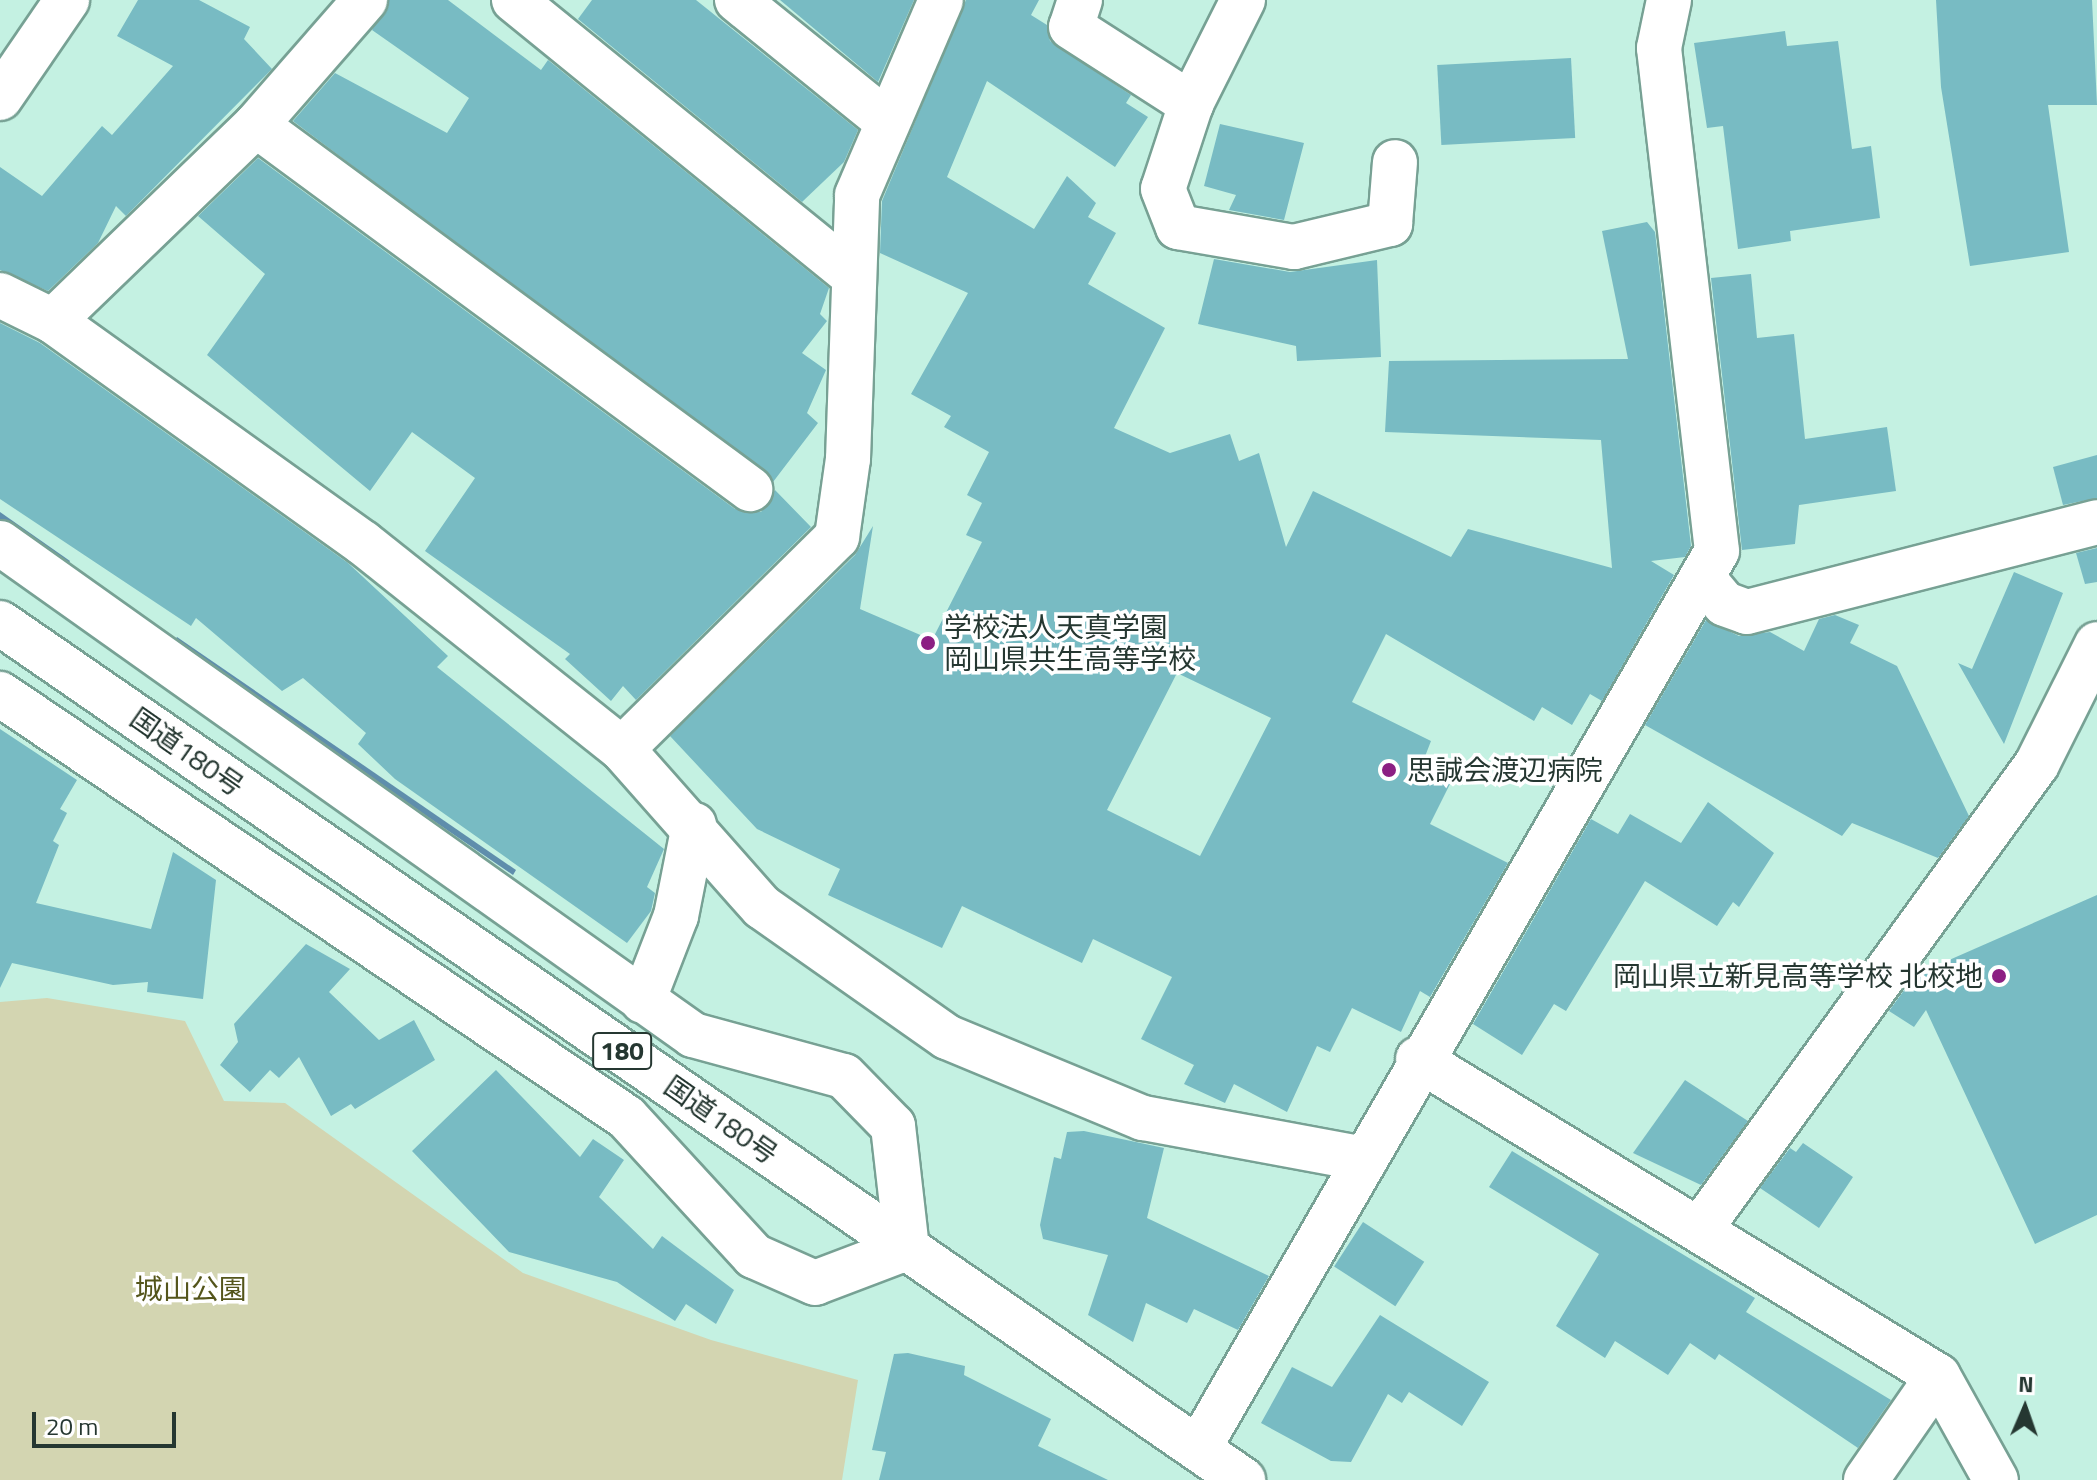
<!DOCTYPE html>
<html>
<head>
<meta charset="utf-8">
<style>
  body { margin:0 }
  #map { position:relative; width:2097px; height:1480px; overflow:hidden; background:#c4f1e2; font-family:"Titillium Web","Noto Sans JP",sans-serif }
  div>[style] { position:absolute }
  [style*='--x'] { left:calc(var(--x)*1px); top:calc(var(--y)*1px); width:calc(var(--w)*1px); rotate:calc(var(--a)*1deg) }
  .green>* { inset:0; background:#d3d5b1 }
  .water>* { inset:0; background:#5f8eac }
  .building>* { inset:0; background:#78bbc3; transform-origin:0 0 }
  .roads { filter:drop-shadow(2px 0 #77a194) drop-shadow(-2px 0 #77a194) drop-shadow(0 2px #77a194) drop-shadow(0 -2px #77a194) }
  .minor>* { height:44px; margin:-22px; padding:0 22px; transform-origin:22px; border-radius:22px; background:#fff }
  .major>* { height:44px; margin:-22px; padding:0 22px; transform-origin:22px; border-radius:22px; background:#fff }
  .highway>* { height:44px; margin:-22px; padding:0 22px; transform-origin:22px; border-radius:22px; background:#fff }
  .dots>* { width:22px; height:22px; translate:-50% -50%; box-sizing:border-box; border:4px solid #fff; border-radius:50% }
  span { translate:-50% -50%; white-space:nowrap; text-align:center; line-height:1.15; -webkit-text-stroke:7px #fff; paint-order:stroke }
  .shield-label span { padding:2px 6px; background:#fff; border:2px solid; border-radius:6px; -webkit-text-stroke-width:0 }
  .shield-label { font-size:26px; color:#253731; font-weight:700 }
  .poi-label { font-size:28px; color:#253731 }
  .left { translate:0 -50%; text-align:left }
  .right { translate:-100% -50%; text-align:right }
  .street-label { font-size:28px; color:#253731 }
  .park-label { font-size:28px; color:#54551b }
  .north { position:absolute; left:1985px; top:1368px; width:80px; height:80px; -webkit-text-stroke:6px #fff; paint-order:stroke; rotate:2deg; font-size:22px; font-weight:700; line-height:32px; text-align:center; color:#253731 }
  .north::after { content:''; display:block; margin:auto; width:28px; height:36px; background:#253731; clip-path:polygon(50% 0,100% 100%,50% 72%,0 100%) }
  .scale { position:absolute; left:32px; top:1412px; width:144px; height:36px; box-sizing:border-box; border:4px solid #253731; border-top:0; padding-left:10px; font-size:24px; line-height:28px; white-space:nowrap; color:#253731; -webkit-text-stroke:6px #fff; paint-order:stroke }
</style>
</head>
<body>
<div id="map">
  <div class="green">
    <i style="clip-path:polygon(47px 998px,185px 1021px,224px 1101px,285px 1103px,523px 1273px,711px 1340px,858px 1380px,842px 1480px,0 1480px,0 1002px)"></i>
  </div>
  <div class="water">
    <i style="clip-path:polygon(0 512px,70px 561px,67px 566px,0 520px)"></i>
    <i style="clip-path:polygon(177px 637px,516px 870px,513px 875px,173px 643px)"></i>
  </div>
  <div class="building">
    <i style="clip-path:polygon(138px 0,199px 0,250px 27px,244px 39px,272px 69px,126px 216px,116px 206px,98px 243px,48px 291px,0 270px,0 167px,42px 196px,102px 126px,112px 135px,173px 66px,117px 36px)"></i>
    <i style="clip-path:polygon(389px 0,448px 0,541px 70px,548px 60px,829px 288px,820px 314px,827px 321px,802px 353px,826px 370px,807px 413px,818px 423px,773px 482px,293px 121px,335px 73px,447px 133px,469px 98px,372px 30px)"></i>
    <i style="clip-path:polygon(592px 0,696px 0,858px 130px,844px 162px,802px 202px,578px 19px)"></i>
    <i style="clip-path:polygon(780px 0,914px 0,878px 82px)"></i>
    <i style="clip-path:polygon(evenodd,966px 0,1039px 0,1031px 15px,1047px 25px,1050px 41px,1131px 95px,1126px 103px,1148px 117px,1115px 167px,987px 81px,947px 177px,1034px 229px,1067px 176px,1096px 203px,1088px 217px,1116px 233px,1088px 284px,1165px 328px,1114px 428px,1170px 453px,1230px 434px,1239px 461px,1259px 453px,1286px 547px,1313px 491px,1451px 557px,1468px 529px,1612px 568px,1601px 440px,1385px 432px,1389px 361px,1628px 359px,1602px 231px,1647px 222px,1655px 232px,1691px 546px,1685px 557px,1651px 561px,1674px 575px,1602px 701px,1590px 694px,1572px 725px,1542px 707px,1534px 721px,1386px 634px,1352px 702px,1431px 741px,1424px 759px,1455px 774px,1430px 824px,1508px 863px,1430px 997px,1420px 991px,1401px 1032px,1352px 1008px,1330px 1052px,1317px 1046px,1287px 1112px,1234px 1084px,1225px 1103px,1184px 1084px,1194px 1065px,1141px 1039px,1172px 977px,1093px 939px,1082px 963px,962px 906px,942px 948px,828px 895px,840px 869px,757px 829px,670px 736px,855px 555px,873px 526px,860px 609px,932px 640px,982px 542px,966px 535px,982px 503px,967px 495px,989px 452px,944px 427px,951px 416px,911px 394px,968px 293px,880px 253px,882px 201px,966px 0,1177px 673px,1271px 718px,1200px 856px,1107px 810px,1177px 673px)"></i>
    <i style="clip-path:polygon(1936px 0,2092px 0,2097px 105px,2048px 105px,2069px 252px,1970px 266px,1941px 87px)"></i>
    <i style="clip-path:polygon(1785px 31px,1787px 46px,1838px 41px,1852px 149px,1871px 146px,1880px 218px,1790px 231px,1791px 241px,1738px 249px,1723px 126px,1707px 128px,1694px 43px)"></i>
    <i style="left:1571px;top:58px;width:80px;height:134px;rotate:87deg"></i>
    <i style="clip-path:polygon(1220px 124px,1304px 143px,1284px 220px,1229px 210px,1236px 195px,1204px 186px)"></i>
    <i style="clip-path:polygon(258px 158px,735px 509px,761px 512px,775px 490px,811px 527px,636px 700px,623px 686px,611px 701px,565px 659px,570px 654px,425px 551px,475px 478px,412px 432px,370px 491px,207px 355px,265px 274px,198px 216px)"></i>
    <i style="clip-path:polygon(1214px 259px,1290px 272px,1377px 260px,1381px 357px,1297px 361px,1296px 346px,1198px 324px)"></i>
    <i style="clip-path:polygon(1751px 274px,1757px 338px,1794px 334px,1805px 439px,1887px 427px,1896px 491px,1799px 505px,1795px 544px,1742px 550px,1711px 278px)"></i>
    <i style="clip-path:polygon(0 323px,40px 343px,348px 563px,448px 656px,437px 667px,664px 849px,647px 887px,655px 893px,651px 911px,627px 943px,395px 779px,358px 744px,366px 733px,303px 678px,282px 691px,196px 618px,191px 626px,0 499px)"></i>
    <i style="clip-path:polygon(2097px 455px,2097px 498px,2063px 505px,2053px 467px)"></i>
    <i style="clip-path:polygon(2097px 548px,2097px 582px,2085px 584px,2076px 553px)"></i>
    <i style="clip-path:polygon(2014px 572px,2063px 593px,2004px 744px,1958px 663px,1972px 669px)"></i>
    <i style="clip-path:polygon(1835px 615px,1859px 625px,1850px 643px,1897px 666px,1969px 816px,1938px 858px,1852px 823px,1842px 836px,1645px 725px,1706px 620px,1739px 636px,1770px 632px,1804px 651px,1819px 619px)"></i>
    <i style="clip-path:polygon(0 729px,77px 780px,60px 809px,67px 813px,53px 841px,59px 845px,36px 903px,151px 929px,173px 852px,216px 880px,203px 999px,147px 992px,148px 982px,113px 985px,12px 963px,0 988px)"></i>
    <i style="clip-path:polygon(1708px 802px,1774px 853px,1739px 907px,1733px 902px,1717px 926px,1645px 881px,1566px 1011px,1554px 1004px,1522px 1055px,1473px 1024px,1591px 819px,1618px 834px,1630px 814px,1681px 843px)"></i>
    <i style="clip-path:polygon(2097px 895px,2097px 1215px,2035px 1244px,1926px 1010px,1914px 1027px,1889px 1011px,1915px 975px)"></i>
    <i style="clip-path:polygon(306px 944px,350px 969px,329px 992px,379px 1040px,414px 1020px,435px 1060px,355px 1109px,351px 1104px,331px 1116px,299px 1057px,279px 1078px,270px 1070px,250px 1092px,220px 1065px,238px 1042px,234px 1024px)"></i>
    <i style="clip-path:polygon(496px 1070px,580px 1157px,593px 1139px,624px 1160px,599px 1197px,653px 1249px,662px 1236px,734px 1290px,716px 1324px,686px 1304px,675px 1321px,617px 1282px,509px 1252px,412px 1151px)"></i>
    <i style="clip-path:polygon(1685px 1080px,1748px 1121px,1701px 1185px,1633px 1153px)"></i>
    <i style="clip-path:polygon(1084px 1131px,1164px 1148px,1147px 1218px,1269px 1276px,1238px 1330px,1194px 1309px,1187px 1323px,1146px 1303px,1133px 1342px,1088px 1315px,1108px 1255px,1043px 1239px,1040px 1225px,1054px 1157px,1061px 1159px,1067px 1132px)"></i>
    <i style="clip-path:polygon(1803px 1143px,1853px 1177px,1819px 1228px,1760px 1188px,1790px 1148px,1796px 1152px)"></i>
    <i style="clip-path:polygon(1512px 1151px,1755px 1298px,1746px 1312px,1891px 1400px,1858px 1448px,1719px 1354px,1715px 1360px,1690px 1343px,1668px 1375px,1615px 1341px,1605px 1358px,1556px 1326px,1599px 1254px,1489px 1187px)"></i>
    <i style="left:1363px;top:1222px;width:73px;height:53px;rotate:33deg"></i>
    <i style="clip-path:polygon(1380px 1315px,1489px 1382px,1462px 1426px,1409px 1392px,1402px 1403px,1388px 1394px,1351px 1462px,1331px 1461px,1261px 1423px,1292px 1367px,1332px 1387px)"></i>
    <i style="clip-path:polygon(908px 1353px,965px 1366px,964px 1375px,1051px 1419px,1038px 1446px,1108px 1480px,879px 1480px,886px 1452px,872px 1450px,894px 1354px)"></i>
  </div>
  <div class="roads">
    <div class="minor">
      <i style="--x:514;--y:0;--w:434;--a:39.1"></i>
      <i style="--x:737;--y:0;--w:191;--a:39"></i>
      <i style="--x:1080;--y:0;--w:28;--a:108"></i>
      <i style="--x:1071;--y:27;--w:143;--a:32.7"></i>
      <i style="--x:1243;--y:0;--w:116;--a:116.6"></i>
      <i style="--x:1191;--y:104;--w:89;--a:108.2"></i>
      <i style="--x:1163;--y:189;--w:41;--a:68.5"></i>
      <i style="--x:1178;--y:227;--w:118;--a:9.8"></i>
      <i style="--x:1294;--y:247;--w:99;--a:-13.5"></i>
      <i style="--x:1390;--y:224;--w:62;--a:-85.4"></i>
      <i style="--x:256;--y:125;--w:614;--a:36.38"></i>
      <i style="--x:0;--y:295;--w:59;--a:26.1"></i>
      <i style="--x:53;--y:321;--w:381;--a:35.6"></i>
      <i style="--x:363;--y:543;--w:331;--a:38.5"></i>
      <i style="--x:622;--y:749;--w:211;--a:48.5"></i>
      <i style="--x:762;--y:907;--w:226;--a:35.1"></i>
      <i style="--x:947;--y:1037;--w:212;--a:22.5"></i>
      <i style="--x:1143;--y:1118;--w:226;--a:10.5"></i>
      <i style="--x:53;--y:321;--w:282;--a:-44"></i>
      <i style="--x:256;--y:125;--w:166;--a:-48.9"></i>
      <i style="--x:0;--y:543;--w:850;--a:35.37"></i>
      <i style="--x:693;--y:1035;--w:156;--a:15.2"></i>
      <i style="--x:844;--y:1076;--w:70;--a:45.6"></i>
      <i style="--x:893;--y:1126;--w:123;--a:83.5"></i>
      <i style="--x:907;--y:1248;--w:98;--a:159.2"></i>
      <i style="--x:815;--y:1283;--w:67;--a:-156.1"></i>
      <i style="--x:754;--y:1256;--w:189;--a:-132.6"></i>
      <i style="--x:626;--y:1117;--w:756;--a:-145.95"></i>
      <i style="--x:1702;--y:577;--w:35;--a:50"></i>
      <i style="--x:1725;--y:604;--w:23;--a:20"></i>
      <i style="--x:1747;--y:612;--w:361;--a:-14.4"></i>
      <i style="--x:622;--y:749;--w:302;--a:-44.6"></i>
      <i style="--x:837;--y:537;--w:79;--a:-82"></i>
      <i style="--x:848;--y:459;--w:264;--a:-88"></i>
      <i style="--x:857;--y:195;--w:212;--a:-66.7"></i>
      <i style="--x:643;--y:1001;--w:91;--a:-68.8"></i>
      <i style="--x:676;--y:916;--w:93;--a:-78.8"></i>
      <i style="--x:1418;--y:1059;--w:609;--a:31.37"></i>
      <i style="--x:1938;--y:1376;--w:119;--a:60.9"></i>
      <i style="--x:1700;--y:1229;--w:574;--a:-54.07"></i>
      <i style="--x:2037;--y:764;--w:134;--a:-63.4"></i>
      <i style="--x:1201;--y:1444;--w:1031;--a:-59.98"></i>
      <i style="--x:1717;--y:551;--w:506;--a:-96.58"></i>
      <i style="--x:1659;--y:48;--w:49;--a:-78.2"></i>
      <i style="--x:1866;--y:1480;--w:126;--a:-55.3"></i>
    </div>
    <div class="major">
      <i style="--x:0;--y:98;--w:119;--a:-55.6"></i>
    </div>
    <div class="highway">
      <i style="--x:0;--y:623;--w:1510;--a:34.58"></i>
    </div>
  </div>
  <div class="dots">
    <i style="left:928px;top:643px;background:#8c1f83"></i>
    <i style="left:1389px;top:770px;background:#8c1f83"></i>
    <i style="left:1999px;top:976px;background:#8c1f83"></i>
  </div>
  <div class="shield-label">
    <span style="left:622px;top:1051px">180</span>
  </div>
  <div class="poi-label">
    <span class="left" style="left:944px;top:643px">学校法人天真学園<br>岡山県共生高等学校</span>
    <span class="left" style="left:1407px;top:770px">思誠会渡辺病院</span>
    <span class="right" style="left:1983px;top:976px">岡山県立新見高等学校 北校地</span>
  </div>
  <div class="street-label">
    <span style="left:187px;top:752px;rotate:35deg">国道180号</span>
    <span style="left:721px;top:1120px;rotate:35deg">国道180号</span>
  </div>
  <div class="park-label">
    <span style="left:191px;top:1289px">城山公園</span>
  </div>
  <div class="north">N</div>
  <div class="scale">20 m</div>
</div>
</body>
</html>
